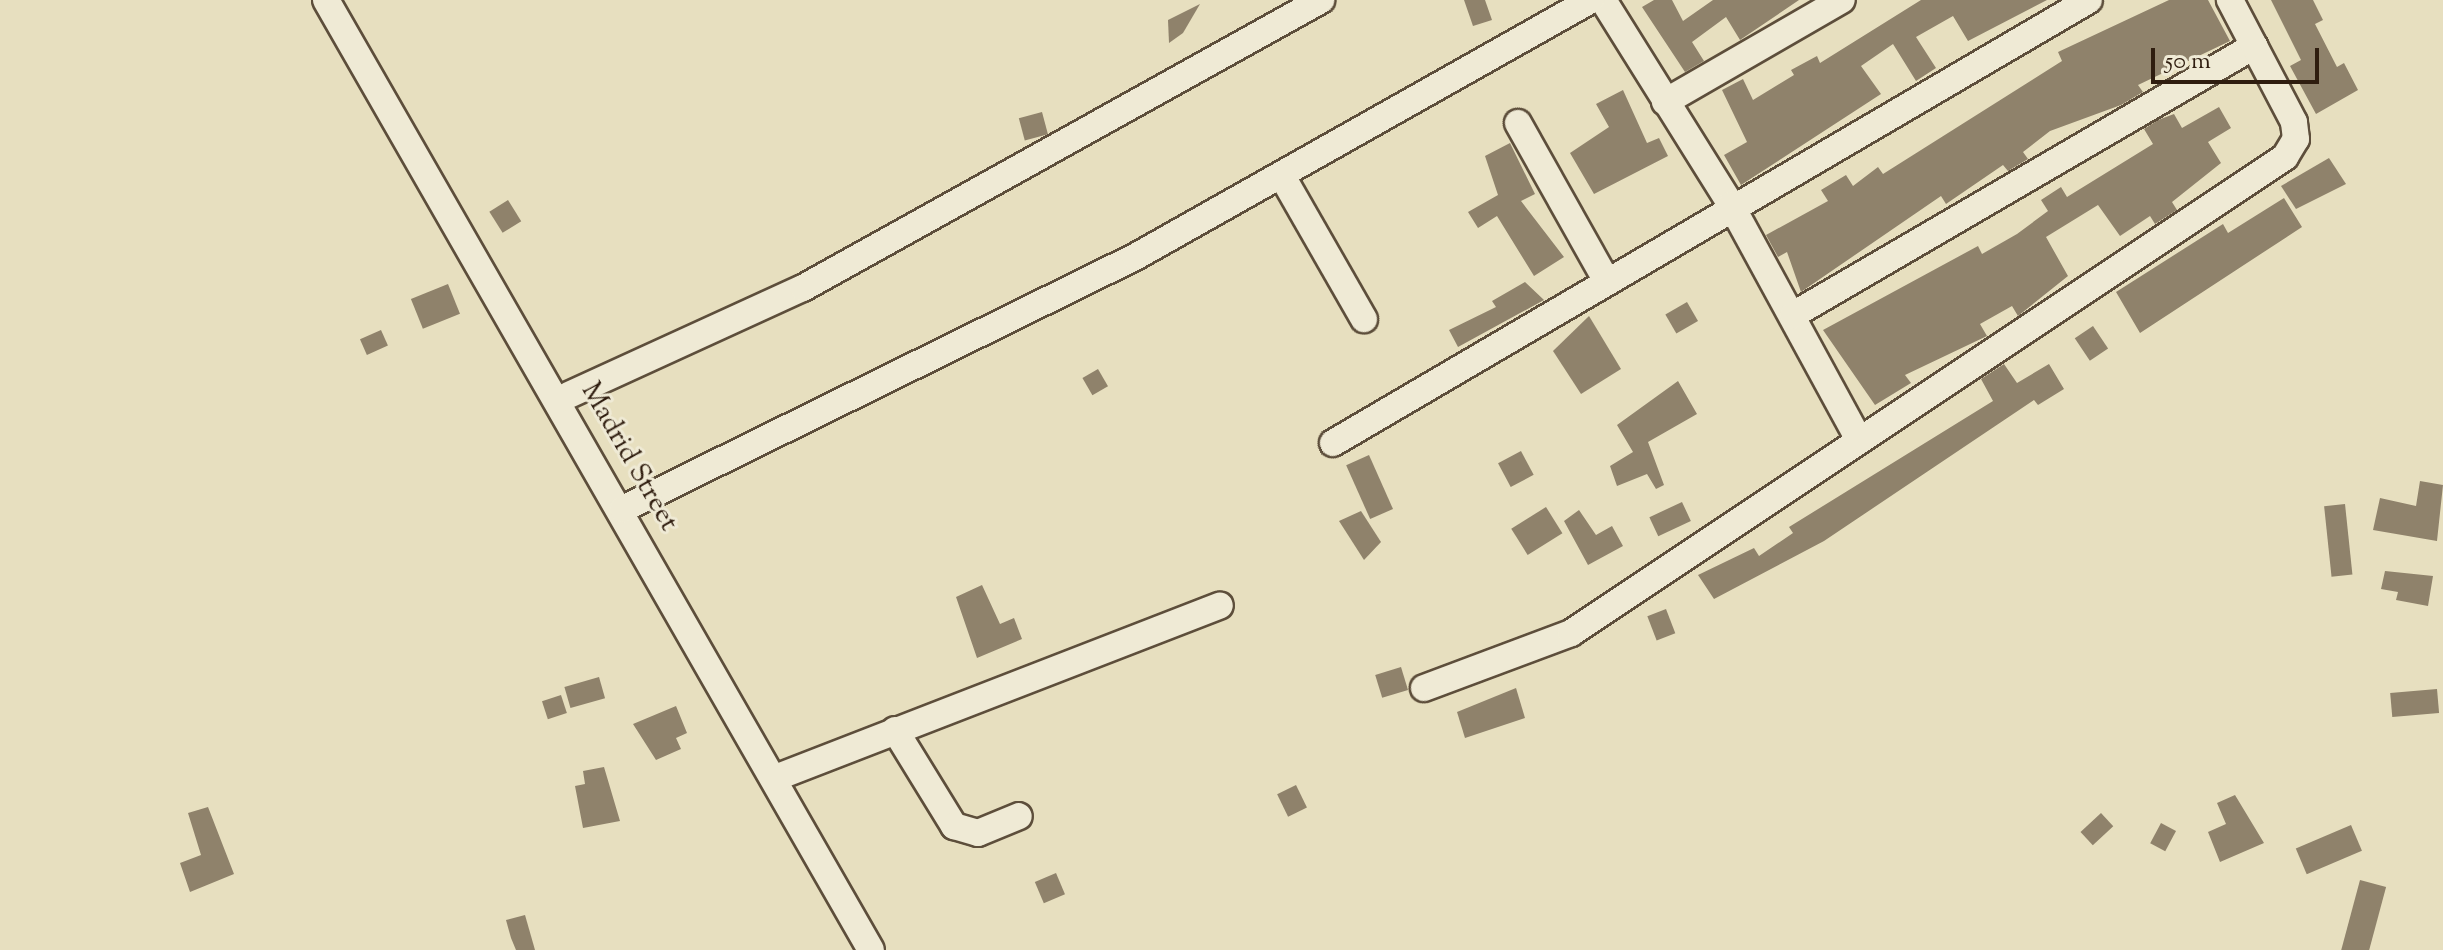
<!DOCTYPE html>
<html>
<head>
<meta charset="utf-8">
<style>
  body { margin:0 }
  #map { position:relative; width:2443px; height:950px; overflow:hidden; background:#e7dfbf; font-family:"Sorts Mill Goudy",serif }
  div>[style] { position:absolute }
  [style*='--x'] { left:calc(var(--x)*1px); top:calc(var(--y)*1px); width:calc(var(--w)*1px); rotate:calc(var(--a)*1deg) }
  .building>* { inset:0; background:#8f826b; transform-origin:0 0 }
  .roads { filter:drop-shadow(2px 0 #5d4e3b) drop-shadow(-2px 0 #5d4e3b) drop-shadow(0 2px #5d4e3b) drop-shadow(0 -2px #5d4e3b) }
  .street>* { height:26px; margin:-13px; padding:0 13px; transform-origin:13px; border-radius:13px; background:#efead5 }
  span { translate:-50% -50%; white-space:nowrap; text-align:center; line-height:1.15; -webkit-text-stroke:6px #efead5; paint-order:stroke }
  .street-label { font-size:28px; color:#2f1d0f }
  .scale { position:absolute; left:2151px; top:48px; width:168px; height:36px; box-sizing:border-box; border:4px solid #2f1d0f; border-top:0; padding-left:10px; font-size:24px; line-height:28px; white-space:nowrap; color:#2f1d0f; -webkit-text-stroke:6px #efead5; paint-order:stroke }
</style>
</head>
<body>
<div id="map">
  <div class="building">
    <i style="clip-path:polygon(1464px 0,1485px 0,1492px 20px,1473px 26px)"></i>
    <i style="clip-path:polygon(1654px 0,1672px 0,1683px 21px,1713px 0,1799px 0,1740px 40px,1726px 17px,1692px 42px,1704px 61px,1685px 72px,1642px 7px)"></i>
    <i style="clip-path:polygon(1921px 0,2047px 0,1968px 41px,1953px 16px,1916px 37px,1936px 68px,1916px 81px,1893px 44px,1861px 66px,1881px 94px,1741px 185px,1724px 155px,1747px 142px,1722px 90px,1743px 79px,1753px 100px,1794px 75px,1791px 70px,1817px 56px,1820px 63px)"></i>
    <i style="clip-path:polygon(2169px 0,2208px 0,2230px 41px,2138px 85px,2143px 92px,2121px 105px,2050px 131px,2023px 152px,2028px 159px,2008px 171px,2003px 165px,1946px 204px,1941px 196px,1801px 292px,1787px 252px,1778px 257px,1766px 235px,1828px 201px,1821px 190px,1846px 175px,1853px 186px,1878px 167px,1883px 174px,2062px 61px,2058px 52px)"></i>
    <i style="clip-path:polygon(2271px 0,2313px 0,2323px 20px,2315px 24px,2337px 67px,2344px 63px,2358px 90px,2316px 114px,2290px 66px,2301px 60px)"></i>
    <i style="clip-path:polygon(1200px 4px,1183px 33px,1169px 43px,1168px 20px)"></i>
    <i style="clip-path:polygon(1623px 90px,1647px 143px,1659px 138px,1668px 156px,1594px 194px,1570px 153px,1609px 127px,1596px 104px)"></i>
    <i style="clip-path:polygon(2219px 107px,2231px 128px,2208px 142px,2221px 163px,2172px 202px,2177px 210px,2155px 224px,2150px 216px,2120px 236px,2098px 205px,2046px 237px,2068px 276px,2018px 316px,2012px 306px,1980px 324px,1987px 336px,1905px 375px,1911px 383px,1875px 405px,1823px 330px,1978px 246px,1982px 254px,2017px 234px,2048px 211px,2041px 200px,2061px 187px,2067px 197px,2153px 144px,2144px 129px,2158px 120px,2174px 114px,2182px 128px)"></i>
    <i style="left:1042px;top:112px;width:23px;height:24px;rotate:75deg"></i>
    <i style="clip-path:polygon(1510px 143px,1535px 194px,1521px 201px,1564px 257px,1534px 276px,1497px 216px,1478px 228px,1468px 212px,1498px 195px,1485px 156px)"></i>
    <i style="clip-path:polygon(2329px 158px,2346px 184px,2296px 209px,2281px 186px)"></i>
    <i style="clip-path:polygon(2284px 198px,2302px 227px,2140px 333px,2116px 292px,2223px 224px,2228px 233px)"></i>
    <i style="left:508px;top:200px;width:25px;height:22px;rotate:58deg"></i>
    <i style="clip-path:polygon(1525px 282px,1544px 300px,1458px 347px,1449px 330px,1496px 307px,1492px 301px)"></i>
    <i style="left:448px;top:284px;width:32px;height:40px;rotate:68deg"></i>
    <i style="left:1687px;top:302px;width:22px;height:25px;rotate:60deg"></i>
    <i style="clip-path:polygon(1589px 316px,1621px 369px,1581px 394px,1553px 351px)"></i>
    <i style="left:2093px;top:326px;width:27px;height:22px;rotate:56deg"></i>
    <i style="left:381px;top:330px;width:17px;height:23px;rotate:66deg"></i>
    <i style="clip-path:polygon(2004px 364px,2017px 383px,2049px 364px,2064px 389px,2038px 405px,2034px 400px,1824px 541px,1714px 599px,1698px 575px,1754px 548px,1759px 556px,1793px 533px,1789px 527px,1993px 401px,1981px 379px)"></i>
    <i style="left:1098px;top:369px;width:20px;height:18px;rotate:60deg"></i>
    <i style="clip-path:polygon(1678px 381px,1697px 414px,1648px 442px,1664px 485px,1656px 489px,1647px 474px,1617px 486px,1610px 466px,1633px 452px,1617px 425px)"></i>
    <i style="left:1521px;top:451px;width:27px;height:26px;rotate:62deg"></i>
    <i style="left:1369px;top:455px;width:59px;height:25px;rotate:66deg"></i>
    <i style="clip-path:polygon(2420px 481px,2443px 485px,2437px 541px,2373px 530px,2380px 498px,2416px 506px)"></i>
    <i style="left:1682px;top:502px;width:21px;height:36px;rotate:65deg"></i>
    <i style="left:2345px;top:504px;width:71px;height:21px;rotate:84deg"></i>
    <i style="left:1546px;top:507px;width:31px;height:41px;rotate:58deg"></i>
    <i style="clip-path:polygon(1579px 510px,1596px 535px,1612px 526px,1623px 546px,1588px 565px,1564px 521px)"></i>
    <i style="clip-path:polygon(1361px 511px,1381px 542px,1364px 560px,1339px 521px)"></i>
    <i style="clip-path:polygon(2385px 571px,2433px 576px,2428px 606px,2396px 600px,2398px 592px,2381px 589px)"></i>
    <i style="clip-path:polygon(982px 585px,1000px 624px,1014px 618px,1022px 639px,977px 658px,956px 597px)"></i>
    <i style="left:1666px;top:609px;width:26px;height:20px;rotate:69deg"></i>
    <i style="left:1401px;top:667px;width:24px;height:27px;rotate:73deg"></i>
    <i style="left:599px;top:677px;width:22px;height:36px;rotate:74deg"></i>
    <i style="clip-path:polygon(1516px 688px,1525px 718px,1465px 738px,1457px 712px)"></i>
    <i style="left:2437px;top:689px;width:24px;height:47px;rotate:85deg"></i>
    <i style="left:561px;top:695px;width:19px;height:20px;rotate:72deg"></i>
    <i style="clip-path:polygon(676px 706px,687px 733px,676px 738px,681px 749px,656px 760px,633px 724px)"></i>
    <i style="clip-path:polygon(604px 767px,620px 821px,583px 828px,575px 786px,585px 784px,583px 771px)"></i>
    <i style="left:1296px;top:785px;width:25px;height:21px;rotate:64deg"></i>
    <i style="clip-path:polygon(2235px 795px,2264px 843px,2220px 862px,2208px 832px,2226px 824px,2217px 803px)"></i>
    <i style="clip-path:polygon(208px 807px,234px 874px,190px 892px,180px 863px,201px 855px,188px 813px)"></i>
    <i style="left:2101px;top:813px;width:18px;height:28px;rotate:47deg"></i>
    <i style="left:2161px;top:823px;width:17px;height:23px;rotate:28deg"></i>
    <i style="left:2351px;top:825px;width:28px;height:60px;rotate:67deg"></i>
    <i style="left:1056px;top:873px;width:23px;height:23px;rotate:67deg"></i>
    <i style="left:2360px;top:880px;width:27px;height:73px;rotate:15deg"></i>
    <i style="clip-path:polygon(525px 915px,535px 950px,516px 950px,511px 938px,506px 920px)"></i>
  </div>
  <div class="roads">
    <div class="street">
      <i style="--x:326;--y:0;--w:1095;--a:60.16"></i>
      <i style="--x:1603;--y:0;--w:242;--a:58"></i>
      <i style="--x:1731;--y:205;--w:268;--a:61.4"></i>
      <i style="--x:1665;--y:102;--w:204;--a:-30"></i>
      <i style="--x:1518;--y:123;--w:180;--a:60.7"></i>
      <i style="--x:1282;--y:176;--w:165;--a:60.2"></i>
      <i style="--x:1793;--y:315;--w:534;--a:-30.26"></i>
      <i style="--x:558;--y:400;--w:269;--a:-24.6"></i>
      <i style="--x:803;--y:288;--w:593;--a:-29.07"></i>
      <i style="--x:1333;--y:443;--w:876;--a:-30.37"></i>
      <i style="--x:623;--y:509;--w:571;--a:-26.21"></i>
      <i style="--x:1135;--y:257;--w:523;--a:-29.41"></i>
      <i style="--x:1424;--y:688;--w:157;--a:-20.5"></i>
      <i style="--x:1571;--y:633;--w:858;--a:-33.69"></i>
      <i style="--x:2285;--y:157;--w:21;--a:-59"></i>
      <i style="--x:2296;--y:139;--w:17;--a:-97"></i>
      <i style="--x:2294;--y:122;--w:138;--a:-117.7"></i>
      <i style="--x:895;--y:730;--w:113;--a:58.4"></i>
      <i style="--x:954;--y:826;--w:25;--a:16"></i>
      <i style="--x:978;--y:833;--w:44;--a:-22.5"></i>
      <i style="--x:775;--y:778;--w:477;--a:-21.2"></i>
    </div>
  </div>
  <div class="street-label">
    <span style="left:629px;top:457px;rotate:60deg">Madrid Street</span>
  </div>
  <div class="scale">50 m</div>
</div>
</body>
</html>
